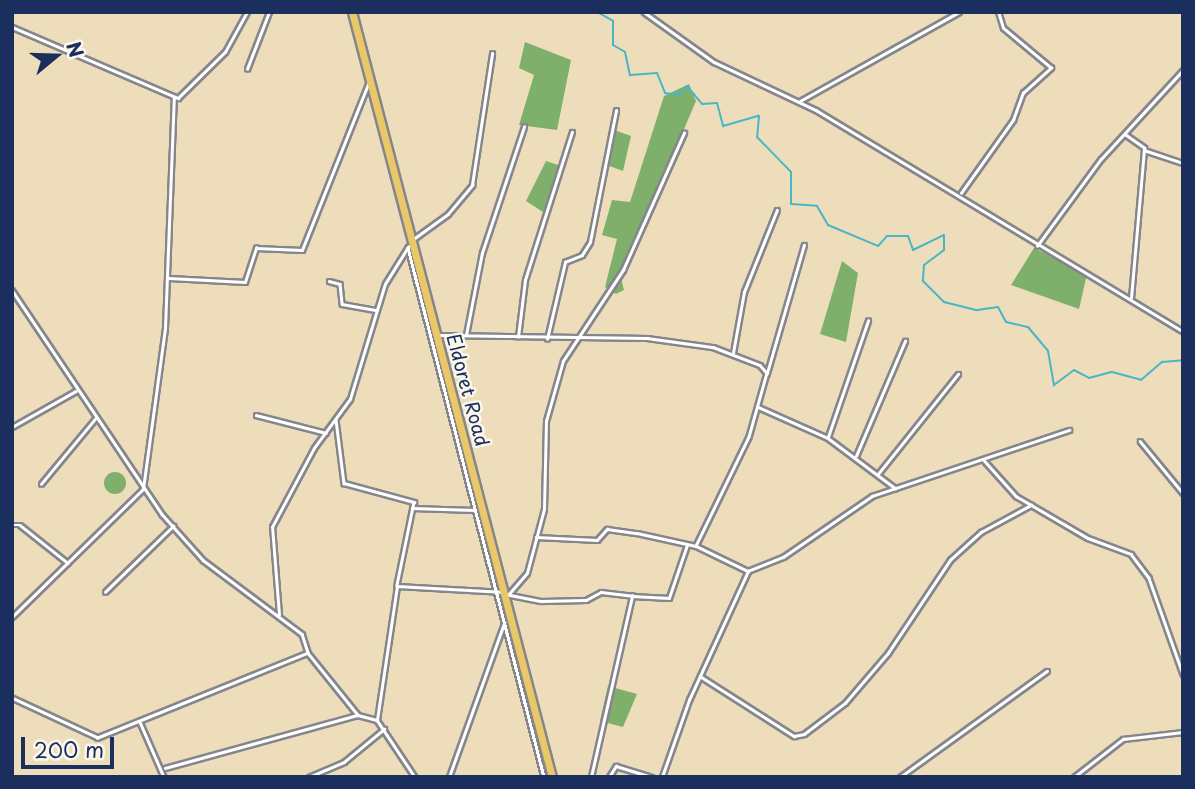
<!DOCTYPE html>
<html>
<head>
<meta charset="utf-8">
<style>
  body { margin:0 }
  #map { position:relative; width:1195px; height:789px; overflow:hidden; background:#edb; font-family:"Playpen Sans",sans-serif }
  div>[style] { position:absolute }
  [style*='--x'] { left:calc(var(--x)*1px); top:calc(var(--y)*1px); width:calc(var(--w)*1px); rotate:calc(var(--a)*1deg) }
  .forest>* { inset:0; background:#7eb06b }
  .round { border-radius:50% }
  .stream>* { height:2px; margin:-1px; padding:0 1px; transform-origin:1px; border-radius:1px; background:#49b6c5 }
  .roads { filter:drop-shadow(2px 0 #84868c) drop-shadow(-2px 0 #84868c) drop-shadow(0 2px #84868c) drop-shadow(0 -2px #84868c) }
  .minor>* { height:2.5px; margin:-1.25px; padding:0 1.25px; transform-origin:1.25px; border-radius:1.25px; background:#fff }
  .trunk>* { height:7px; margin:-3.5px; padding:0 3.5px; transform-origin:3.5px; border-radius:3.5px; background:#eac769 }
  span { translate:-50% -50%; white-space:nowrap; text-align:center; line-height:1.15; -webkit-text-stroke:5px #fbf7ec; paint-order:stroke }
  .street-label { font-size:19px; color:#1b2f5e }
  .frame { position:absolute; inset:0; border:14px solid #1b2f5e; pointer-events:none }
  .north { position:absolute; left:21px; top:21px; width:70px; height:70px; -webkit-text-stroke:5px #fbf7ec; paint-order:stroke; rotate:71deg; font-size:19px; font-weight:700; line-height:28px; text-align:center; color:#1b2f5e }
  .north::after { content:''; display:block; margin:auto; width:24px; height:32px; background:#1b2f5e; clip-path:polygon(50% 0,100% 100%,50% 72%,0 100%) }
  .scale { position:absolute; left:21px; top:737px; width:93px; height:32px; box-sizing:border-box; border:4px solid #1b2f5e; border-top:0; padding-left:9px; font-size:21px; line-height:24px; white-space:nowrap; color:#1b2f5e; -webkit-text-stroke:5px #fbf7ec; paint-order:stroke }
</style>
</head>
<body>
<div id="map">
  <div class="forest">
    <i style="clip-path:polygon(525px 42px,571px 60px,557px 130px,519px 125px,534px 75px,519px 68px)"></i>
    <i style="clip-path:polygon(689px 84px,696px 101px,621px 278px,624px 290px,616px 294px,605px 287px,617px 239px,602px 235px,612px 200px,630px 202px,664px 96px)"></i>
    <i style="clip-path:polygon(614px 130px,631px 136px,623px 171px,604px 164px)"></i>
    <i style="clip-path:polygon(546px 161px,561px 166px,546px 214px,526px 201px)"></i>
    <i style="clip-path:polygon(1034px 248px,1087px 274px,1079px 309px,1011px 285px)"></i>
    <i style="clip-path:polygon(842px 261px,858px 273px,846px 342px,820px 334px)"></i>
    <i class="round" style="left:104px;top:472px;width:22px;height:22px"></i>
    <i style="clip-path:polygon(608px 686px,637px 694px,623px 727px,600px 721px)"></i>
  </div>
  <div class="stream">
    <i style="--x:597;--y:12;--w:18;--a:29"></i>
    <i style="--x:613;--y:21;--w:24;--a:90"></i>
    <i style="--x:613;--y:45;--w:14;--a:30"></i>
    <i style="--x:625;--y:52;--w:24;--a:78"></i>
    <i style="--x:630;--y:75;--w:27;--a:-4"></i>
    <i style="--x:657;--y:73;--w:22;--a:68"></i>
    <i style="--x:665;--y:93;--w:14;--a:8"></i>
    <i style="--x:679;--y:95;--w:12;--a:-48"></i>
    <i style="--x:687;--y:86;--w:23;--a:50"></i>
    <i style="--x:702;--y:104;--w:15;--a:-4"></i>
    <i style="--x:717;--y:103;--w:24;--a:75"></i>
    <i style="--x:723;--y:126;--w:37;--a:-16"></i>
    <i style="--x:759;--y:116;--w:21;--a:95"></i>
    <i style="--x:757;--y:137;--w:49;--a:45.8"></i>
    <i style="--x:791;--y:172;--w:32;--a:90"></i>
    <i style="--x:791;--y:204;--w:26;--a:4"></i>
    <i style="--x:817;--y:206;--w:22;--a:60"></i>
    <i style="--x:828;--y:225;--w:54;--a:22.8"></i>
    <i style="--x:878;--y:246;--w:13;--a:-48"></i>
    <i style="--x:887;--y:236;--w:21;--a:0"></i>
    <i style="--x:908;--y:236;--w:15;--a:70"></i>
    <i style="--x:913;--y:250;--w:34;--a:-26"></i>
    <i style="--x:944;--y:235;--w:15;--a:90"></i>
    <i style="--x:944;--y:250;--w:25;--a:143"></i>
    <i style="--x:924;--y:265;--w:16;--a:94"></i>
    <i style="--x:923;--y:281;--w:30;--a:45"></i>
    <i style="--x:944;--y:302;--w:34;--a:14"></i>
    <i style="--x:977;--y:310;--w:21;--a:-8"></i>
    <i style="--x:998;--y:307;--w:17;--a:62"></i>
    <i style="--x:1006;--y:322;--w:23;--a:13"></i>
    <i style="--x:1028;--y:327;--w:31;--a:50"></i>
    <i style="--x:1048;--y:351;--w:35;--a:80"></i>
    <i style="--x:1054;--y:385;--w:25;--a:-37"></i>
    <i style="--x:1074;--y:370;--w:17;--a:28"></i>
    <i style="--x:1089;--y:378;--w:24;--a:-15"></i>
    <i style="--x:1112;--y:372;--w:30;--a:15"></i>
    <i style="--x:1141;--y:380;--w:28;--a:-41"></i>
    <i style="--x:1162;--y:362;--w:21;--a:-5"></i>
  </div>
  <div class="roads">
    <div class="minor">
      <i style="--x:644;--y:12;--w:86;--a:35.5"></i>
      <i style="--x:714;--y:62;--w:113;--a:25.2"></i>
      <i style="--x:816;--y:110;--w:428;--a:31.1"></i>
      <i style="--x:12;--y:27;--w:181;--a:23.2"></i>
      <i style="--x:178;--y:98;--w:66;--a:-44.4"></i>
      <i style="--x:225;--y:52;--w:46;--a:-61.2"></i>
      <i style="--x:247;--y:69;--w:61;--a:-68.9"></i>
      <i style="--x:800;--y:101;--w:182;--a:-29.2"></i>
      <i style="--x:1125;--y:134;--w:24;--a:35"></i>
      <i style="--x:961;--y:193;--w:90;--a:-54.5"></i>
      <i style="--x:1013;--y:120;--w:29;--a:-70"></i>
      <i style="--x:1023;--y:93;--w:38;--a:-42"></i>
      <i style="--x:1051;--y:68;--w:62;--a:-140.2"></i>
      <i style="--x:1003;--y:28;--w:17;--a:-107"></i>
      <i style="--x:412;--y:240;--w:44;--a:-35.8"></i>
      <i style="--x:448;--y:214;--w:38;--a:-50"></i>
      <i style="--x:472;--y:185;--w:133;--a:-81.3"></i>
      <i style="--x:1037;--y:246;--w:108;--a:-53.7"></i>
      <i style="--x:1101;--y:159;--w:121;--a:-47.3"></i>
      <i style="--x:408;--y:248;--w:546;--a:75.58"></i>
      <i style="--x:169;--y:278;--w:76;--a:3"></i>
      <i style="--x:245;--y:282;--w:36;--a:-72"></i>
      <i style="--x:256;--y:248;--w:46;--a:2.5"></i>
      <i style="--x:302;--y:250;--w:181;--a:-68.3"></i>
      <i style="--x:329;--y:281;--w:11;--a:15"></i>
      <i style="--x:340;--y:284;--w:20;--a:84"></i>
      <i style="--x:342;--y:304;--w:35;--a:10"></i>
      <i style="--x:12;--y:290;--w:270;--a:56.2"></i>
      <i style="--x:162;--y:514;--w:62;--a:48.3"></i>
      <i style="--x:203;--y:560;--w:124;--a:36.8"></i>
      <i style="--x:302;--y:634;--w:20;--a:72"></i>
      <i style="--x:308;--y:653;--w:227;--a:158"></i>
      <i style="--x:98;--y:738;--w:95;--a:-155.1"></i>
      <i style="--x:1131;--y:298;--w:149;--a:-85"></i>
      <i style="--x:1144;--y:150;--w:41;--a:18.4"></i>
      <i style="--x:439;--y:335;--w:208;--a:0.8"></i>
      <i style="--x:647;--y:338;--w:67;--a:7.8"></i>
      <i style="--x:713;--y:347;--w:50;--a:21"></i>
      <i style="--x:760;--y:365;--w:11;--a:49"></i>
      <i style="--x:767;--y:373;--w:66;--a:105.7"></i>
      <i style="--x:749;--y:437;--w:121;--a:115.9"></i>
      <i style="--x:466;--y:335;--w:84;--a:-79"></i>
      <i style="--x:482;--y:253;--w:133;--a:-71.6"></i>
      <i style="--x:518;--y:337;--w:57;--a:-83"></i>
      <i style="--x:525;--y:280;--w:155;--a:-72.4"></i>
      <i style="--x:547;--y:339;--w:79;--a:-76.8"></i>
      <i style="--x:565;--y:262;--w:18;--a:-22"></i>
      <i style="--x:582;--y:255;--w:15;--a:-58"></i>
      <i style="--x:590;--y:242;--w:134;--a:-78.8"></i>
      <i style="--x:733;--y:353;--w:62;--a:-79.8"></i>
      <i style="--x:744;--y:292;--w:88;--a:-68.1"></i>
      <i style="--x:767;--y:373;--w:133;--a:-73.9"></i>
      <i style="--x:758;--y:407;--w:77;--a:23.9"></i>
      <i style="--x:828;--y:438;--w:84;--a:36.7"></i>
      <i style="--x:256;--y:415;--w:72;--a:14.4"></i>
      <i style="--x:336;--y:420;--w:64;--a:82.8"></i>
      <i style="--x:344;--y:483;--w:73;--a:15.2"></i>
      <i style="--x:414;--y:502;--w:85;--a:101.6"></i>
      <i style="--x:12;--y:427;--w:73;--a:-29.4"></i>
      <i style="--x:828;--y:437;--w:123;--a:-71"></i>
      <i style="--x:1140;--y:441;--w:67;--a:50.4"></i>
      <i style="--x:856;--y:456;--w:125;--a:-66.9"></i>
      <i style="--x:983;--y:459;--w:50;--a:48.3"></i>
      <i style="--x:1016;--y:496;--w:83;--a:30.3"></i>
      <i style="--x:1088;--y:538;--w:46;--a:20.4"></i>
      <i style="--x:1131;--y:554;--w:30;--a:53"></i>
      <i style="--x:1149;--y:578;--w:102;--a:70.5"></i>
      <i style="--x:878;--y:474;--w:128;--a:-51.3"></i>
      <i style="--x:41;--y:484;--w:85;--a:-50.3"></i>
      <i style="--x:412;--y:508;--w:62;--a:1.8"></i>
      <i style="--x:12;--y:525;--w:8;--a:0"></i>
      <i style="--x:20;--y:525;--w:61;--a:38.4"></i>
      <i style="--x:536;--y:537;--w:61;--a:2.8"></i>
      <i style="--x:597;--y:540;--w:15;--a:-48"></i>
      <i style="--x:607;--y:529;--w:30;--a:8"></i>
      <i style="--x:637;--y:533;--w:60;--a:12.4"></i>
      <i style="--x:696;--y:546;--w:58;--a:25.7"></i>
      <i style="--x:105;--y:592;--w:95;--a:-44.1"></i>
      <i style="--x:510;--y:595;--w:32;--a:11"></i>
      <i style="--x:541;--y:601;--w:45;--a:-1.3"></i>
      <i style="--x:586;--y:600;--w:17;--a:-28"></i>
      <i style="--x:601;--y:592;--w:31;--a:7"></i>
      <i style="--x:507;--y:596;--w:30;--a:-49"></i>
      <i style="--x:527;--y:573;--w:66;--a:-75.1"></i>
      <i style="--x:544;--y:509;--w:88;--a:-88.7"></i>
      <i style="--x:546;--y:421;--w:62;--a:-74.2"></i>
      <i style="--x:563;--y:361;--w:109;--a:-56.6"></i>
      <i style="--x:623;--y:270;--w:150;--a:-66"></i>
      <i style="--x:279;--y:615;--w:88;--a:-94.5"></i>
      <i style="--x:272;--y:527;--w:89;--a:-62"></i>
      <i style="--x:314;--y:448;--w:61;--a:-53.7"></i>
      <i style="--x:350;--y:399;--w:120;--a:-73.1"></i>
      <i style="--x:385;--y:284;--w:44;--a:-58.1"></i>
      <i style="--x:12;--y:617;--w:183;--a:-44.3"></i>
      <i style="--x:143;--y:489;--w:162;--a:-82.2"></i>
      <i style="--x:165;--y:328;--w:231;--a:-87.8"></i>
      <i style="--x:308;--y:653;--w:80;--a:51.1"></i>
      <i style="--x:358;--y:715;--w:20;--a:15"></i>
      <i style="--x:377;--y:720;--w:69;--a:56.3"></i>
      <i style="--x:700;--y:676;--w:112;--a:32.6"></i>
      <i style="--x:794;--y:736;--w:10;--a:-11"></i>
      <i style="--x:804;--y:734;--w:51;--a:-37.1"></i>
      <i style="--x:845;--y:703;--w:66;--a:-49.3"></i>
      <i style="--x:888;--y:653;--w:112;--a:-56.3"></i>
      <i style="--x:950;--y:560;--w:42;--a:-42.1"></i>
      <i style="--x:981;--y:532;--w:57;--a:-28.4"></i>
      <i style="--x:377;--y:720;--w:135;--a:-81.5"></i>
      <i style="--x:397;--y:586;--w:107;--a:3.2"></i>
      <i style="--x:140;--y:722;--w:60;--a:66.4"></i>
      <i style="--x:165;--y:768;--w:200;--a:-15.4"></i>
      <i style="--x:309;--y:777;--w:38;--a:-23"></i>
      <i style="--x:344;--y:762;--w:52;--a:-39.5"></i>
      <i style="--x:449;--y:777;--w:164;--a:-70.3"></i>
      <i style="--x:591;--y:777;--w:186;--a:-77.2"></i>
      <i style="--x:632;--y:596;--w:37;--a:3"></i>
      <i style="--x:669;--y:598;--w:56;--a:-71.2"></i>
      <i style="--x:609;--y:777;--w:13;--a:-58"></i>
      <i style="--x:616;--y:766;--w:37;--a:17"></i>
      <i style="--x:662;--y:777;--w:82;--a:-70.7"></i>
      <i style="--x:689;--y:700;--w:142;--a:-65.4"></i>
      <i style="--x:748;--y:571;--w:38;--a:-22"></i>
      <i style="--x:783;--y:557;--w:108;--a:-34.4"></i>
      <i style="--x:872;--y:496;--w:208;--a:-18.5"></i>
      <i style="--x:900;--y:777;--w:181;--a:-35.8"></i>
      <i style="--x:1074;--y:777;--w:62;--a:-37.8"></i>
      <i style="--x:1123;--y:739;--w:60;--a:-6.7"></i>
    </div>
    <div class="trunk">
      <i style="--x:352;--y:12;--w:791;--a:75.35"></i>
    </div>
  </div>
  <div class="street-label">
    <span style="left:468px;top:390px;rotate:75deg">Eldoret Road</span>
  </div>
  <div class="frame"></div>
  <div class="north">N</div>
  <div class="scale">200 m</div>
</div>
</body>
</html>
